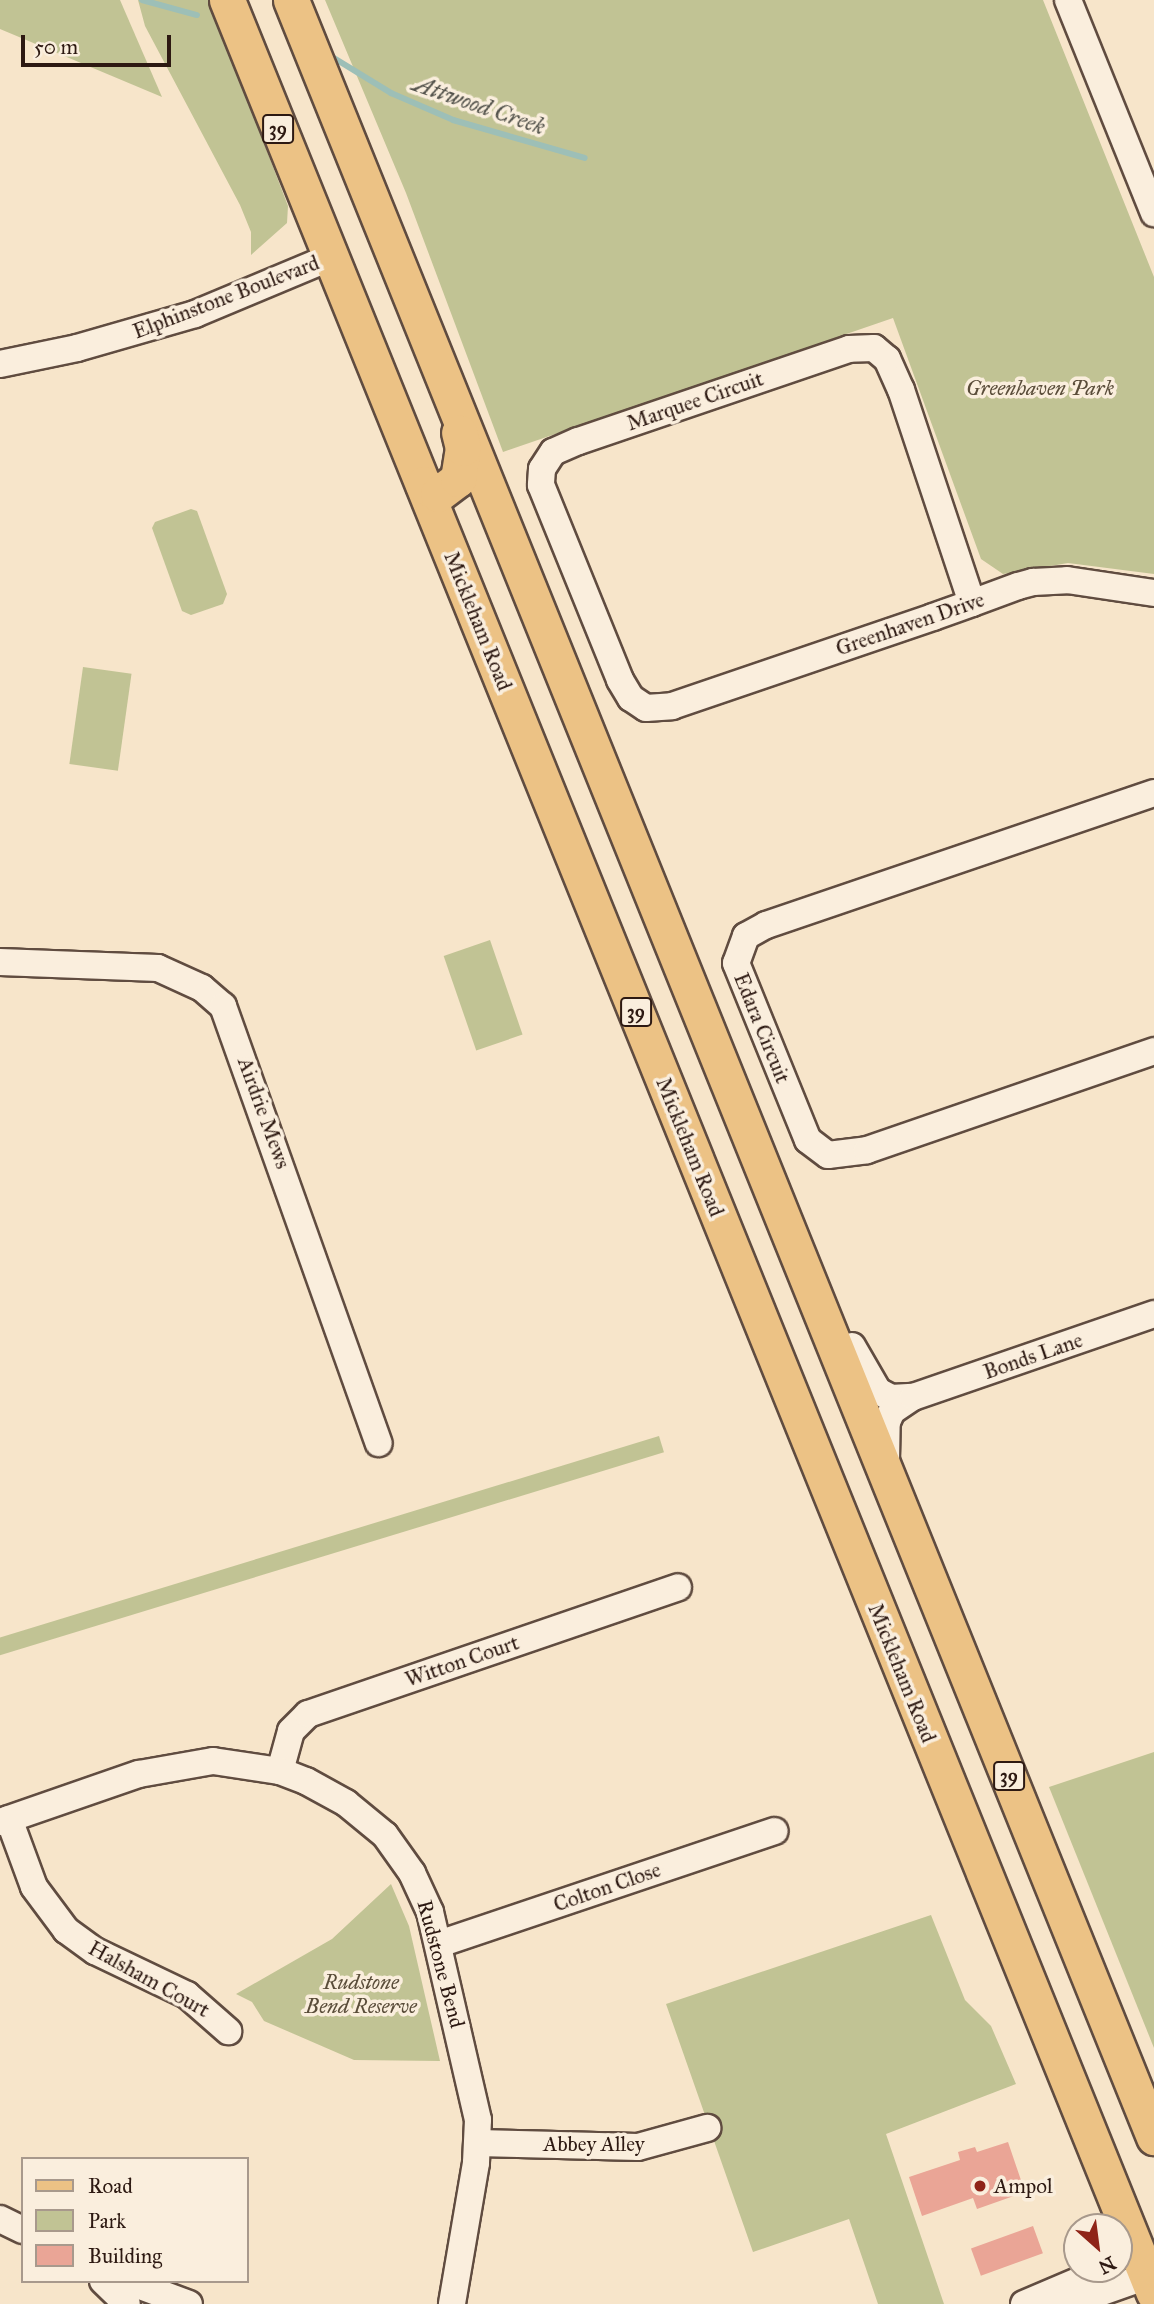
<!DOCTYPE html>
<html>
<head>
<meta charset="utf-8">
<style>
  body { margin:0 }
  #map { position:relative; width:1154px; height:2304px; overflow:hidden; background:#f7e5ca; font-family:"IM FELL Great Primer",serif }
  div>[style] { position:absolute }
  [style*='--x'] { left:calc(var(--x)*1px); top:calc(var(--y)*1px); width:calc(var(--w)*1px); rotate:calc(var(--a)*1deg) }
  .green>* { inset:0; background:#c1c394; transform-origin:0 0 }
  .stream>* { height:6px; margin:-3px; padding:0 3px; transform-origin:3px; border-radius:3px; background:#9dbfb7 }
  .building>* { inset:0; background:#eaa596; transform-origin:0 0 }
  .roads { filter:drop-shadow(2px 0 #604c40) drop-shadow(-2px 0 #604c40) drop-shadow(0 2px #604c40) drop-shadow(0 -2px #604c40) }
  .minor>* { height:26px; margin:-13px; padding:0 13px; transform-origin:13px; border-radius:13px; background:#faeedd }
  .major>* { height:35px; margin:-17.5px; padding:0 17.5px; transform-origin:17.5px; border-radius:17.5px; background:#ecc285 }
  .dots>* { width:19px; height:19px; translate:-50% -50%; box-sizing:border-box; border:4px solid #faeedd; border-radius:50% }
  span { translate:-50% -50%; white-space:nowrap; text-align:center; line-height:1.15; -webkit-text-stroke:7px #faeedd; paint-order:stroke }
  .shield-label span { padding:2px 5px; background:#faeedd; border:2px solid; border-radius:5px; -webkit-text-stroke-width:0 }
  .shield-label { font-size:19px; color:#2d1912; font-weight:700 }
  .street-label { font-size:21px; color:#2d1912 }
  .park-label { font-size:21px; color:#594c39; font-style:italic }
  .poi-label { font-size:21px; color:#2d1912 }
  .left { translate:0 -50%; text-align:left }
  .water-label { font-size:23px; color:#54534c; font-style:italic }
  .legend { position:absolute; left:21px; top:2157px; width:228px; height:126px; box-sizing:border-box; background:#faeedd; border:2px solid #a8998c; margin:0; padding:9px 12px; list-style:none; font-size:21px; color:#2d1912 }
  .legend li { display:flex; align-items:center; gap:14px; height:35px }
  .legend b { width:35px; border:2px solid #a8998c }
  .north { position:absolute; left:1063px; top:2213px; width:70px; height:70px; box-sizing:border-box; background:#faeedd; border:2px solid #a8998c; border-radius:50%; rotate:152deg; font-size:19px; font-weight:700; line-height:28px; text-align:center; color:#2d1912 }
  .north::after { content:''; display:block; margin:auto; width:24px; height:32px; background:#8f2418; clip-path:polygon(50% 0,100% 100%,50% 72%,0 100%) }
  .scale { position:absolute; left:21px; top:35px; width:150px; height:32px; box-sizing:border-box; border:4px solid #2d1912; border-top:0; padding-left:9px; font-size:21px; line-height:24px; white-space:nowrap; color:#2d1912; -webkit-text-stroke:5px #faeedd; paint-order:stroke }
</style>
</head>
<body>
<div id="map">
  <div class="green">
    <i style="clip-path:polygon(0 0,120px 0,162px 97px,0 29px)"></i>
    <i style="clip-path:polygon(138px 0,209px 0,288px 206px,287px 223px,251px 255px,251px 232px,240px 205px,145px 26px)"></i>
    <i style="clip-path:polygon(325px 0,1043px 0,1154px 277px,1154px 574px,1068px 563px,1003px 574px,981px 559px,893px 318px,503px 452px,406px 193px)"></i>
    <i style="clip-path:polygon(191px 509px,197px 511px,227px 594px,223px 604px,191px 615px,182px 611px,152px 528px,155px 522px)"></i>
    <i style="left:83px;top:667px;width:49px;height:98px;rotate:8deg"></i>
    <i style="left:490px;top:940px;width:100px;height:49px;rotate:71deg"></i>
    <i style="left:659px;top:1436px;width:17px;height:697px;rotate:73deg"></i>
    <i style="clip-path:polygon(1154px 1752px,1154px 2048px,1049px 1787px)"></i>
    <i style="clip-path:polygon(391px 1884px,409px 1926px,440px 2061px,354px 2060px,264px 2021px,252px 2002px,236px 1994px,332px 1939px)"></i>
    <i style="clip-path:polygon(931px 1915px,965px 2000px,991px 2026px,1016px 2084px,886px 2134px,944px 2304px,878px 2304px,849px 2219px,753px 2252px,666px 2004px)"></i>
  </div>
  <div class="stream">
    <i style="--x:142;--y:0;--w:57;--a:15.3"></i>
    <i style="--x:329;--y:55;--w:73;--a:31.5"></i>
    <i style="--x:391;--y:93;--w:68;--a:23.5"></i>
    <i style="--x:453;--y:120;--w:137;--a:16.1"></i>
  </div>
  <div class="building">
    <i style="clip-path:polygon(1008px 2142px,1025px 2192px,977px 2209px,973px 2198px,922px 2216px,909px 2177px,960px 2160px,958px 2152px,975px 2147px,977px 2152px)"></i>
    <i style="left:1033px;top:2226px;width:29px;height:66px;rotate:70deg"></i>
  </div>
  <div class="roads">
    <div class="minor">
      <i style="--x:1068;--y:0;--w:230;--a:68"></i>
      <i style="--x:0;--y:364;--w:79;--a:-11.7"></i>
      <i style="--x:77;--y:348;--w:123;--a:-16.1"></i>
      <i style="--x:195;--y:314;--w:145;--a:-22.7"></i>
      <i style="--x:972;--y:603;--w:225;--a:-108.4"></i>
      <i style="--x:901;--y:390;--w:34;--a:-114"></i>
      <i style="--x:887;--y:359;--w:17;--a:-140"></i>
      <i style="--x:874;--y:348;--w:25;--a:178"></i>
      <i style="--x:849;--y:349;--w:286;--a:161.2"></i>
      <i style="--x:578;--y:441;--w:27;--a:156"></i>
      <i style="--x:553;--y:452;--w:20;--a:123"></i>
      <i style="--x:542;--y:469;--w:16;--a:94"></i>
      <i style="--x:541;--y:485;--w:210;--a:67.9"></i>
      <i style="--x:620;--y:680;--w:21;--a:59"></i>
      <i style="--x:631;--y:698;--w:18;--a:34"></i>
      <i style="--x:646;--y:708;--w:26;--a:-4"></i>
      <i style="--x:672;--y:706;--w:276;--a:-18.8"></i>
      <i style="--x:933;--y:617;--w:41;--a:-19.7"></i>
      <i style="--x:972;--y:603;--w:49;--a:-20.3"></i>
      <i style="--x:1018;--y:586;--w:16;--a:-15"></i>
      <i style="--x:1033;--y:582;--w:34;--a:-3"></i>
      <i style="--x:1067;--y:580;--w:88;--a:8.5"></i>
      <i style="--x:1154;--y:793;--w:410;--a:161.2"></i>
      <i style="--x:766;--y:925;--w:23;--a:151"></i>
      <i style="--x:746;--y:936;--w:29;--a:110"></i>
      <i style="--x:736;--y:963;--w:191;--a:67.9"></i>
      <i style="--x:808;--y:1140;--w:25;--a:37"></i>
      <i style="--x:828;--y:1155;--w:39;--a:-7"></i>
      <i style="--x:867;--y:1150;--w:304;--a:-19"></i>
      <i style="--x:0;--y:962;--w:158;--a:2.2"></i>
      <i style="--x:158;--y:968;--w:48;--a:24.4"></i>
      <i style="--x:202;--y:988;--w:28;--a:41"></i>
      <i style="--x:223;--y:1006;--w:464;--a:70.4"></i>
      <i style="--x:852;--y:1346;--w:52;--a:60"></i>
      <i style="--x:878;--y:1391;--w:15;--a:28"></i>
      <i style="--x:891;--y:1398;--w:22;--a:-3"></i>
      <i style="--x:886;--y:1461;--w:39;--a:-89"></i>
      <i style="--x:887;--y:1422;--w:12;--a:-66"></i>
      <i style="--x:892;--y:1411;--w:25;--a:-34"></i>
      <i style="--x:913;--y:1397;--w:255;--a:-19"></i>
      <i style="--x:280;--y:1771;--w:41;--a:-74.6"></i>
      <i style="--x:291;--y:1731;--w:24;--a:-45"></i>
      <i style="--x:308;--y:1714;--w:391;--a:-18.9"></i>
      <i style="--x:9;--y:1819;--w:72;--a:69.8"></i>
      <i style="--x:34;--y:1887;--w:54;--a:53.3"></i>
      <i style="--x:66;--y:1930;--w:36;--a:36"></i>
      <i style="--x:95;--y:1951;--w:102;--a:25.6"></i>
      <i style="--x:187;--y:1995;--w:55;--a:41.3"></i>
      <i style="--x:0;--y:1822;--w:147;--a:-19.1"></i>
      <i style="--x:139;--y:1774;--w:75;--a:-10"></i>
      <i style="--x:213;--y:1761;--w:68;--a:8.5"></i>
      <i style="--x:280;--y:1771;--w:28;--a:21"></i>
      <i style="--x:306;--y:1781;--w:46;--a:28.8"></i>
      <i style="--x:346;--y:1803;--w:50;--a:39.4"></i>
      <i style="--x:385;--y:1835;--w:47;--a:54.6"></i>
      <i style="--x:412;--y:1873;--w:43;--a:65.2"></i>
      <i style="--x:430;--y:1912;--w:213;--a:77"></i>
      <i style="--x:478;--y:2120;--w:43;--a:92.7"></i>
      <i style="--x:476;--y:2163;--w:143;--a:99.7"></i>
      <i style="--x:439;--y:1944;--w:354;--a:-18.6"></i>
      <i style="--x:478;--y:2143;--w:160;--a:1.4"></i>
      <i style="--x:638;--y:2147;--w:72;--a:-15.4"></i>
      <i style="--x:0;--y:2219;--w:25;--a:26"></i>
      <i style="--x:103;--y:2281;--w:33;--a:44"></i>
      <i style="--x:127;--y:2281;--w:66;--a:20.4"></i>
      <i style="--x:1024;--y:2304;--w:89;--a:-23.1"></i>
      <i style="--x:1068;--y:2304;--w:84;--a:-19.5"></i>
    </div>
    <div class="major">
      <i style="--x:227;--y:0;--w:2473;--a:67.99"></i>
      <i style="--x:291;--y:0;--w:2305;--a:68.01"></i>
      <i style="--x:423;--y:484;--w:18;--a:34"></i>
      <i style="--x:438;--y:494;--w:25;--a:-37"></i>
      <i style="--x:458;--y:479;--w:31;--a:-81"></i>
      <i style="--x:463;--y:448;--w:16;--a:-104"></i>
    </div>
  </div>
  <div class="dots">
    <i style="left:980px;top:2186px;background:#8f2418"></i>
  </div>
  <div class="shield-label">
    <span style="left:278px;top:129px">39</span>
    <span style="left:636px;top:1012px">39</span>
    <span style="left:1009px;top:1776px">39</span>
  </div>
  <div class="street-label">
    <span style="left:226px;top:297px;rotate:-21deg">Elphinstone Boulevard</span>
    <span style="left:695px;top:401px;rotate:-19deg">Marquee Circuit</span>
    <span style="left:478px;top:621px;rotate:68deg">Mickleham Road</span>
    <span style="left:910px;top:624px;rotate:-19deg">Greenhaven Drive</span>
    <span style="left:762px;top:1028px;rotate:68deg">Edara Circuit</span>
    <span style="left:264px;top:1113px;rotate:70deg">Airdrie Mews</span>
    <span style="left:690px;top:1147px;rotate:68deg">Mickleham Road</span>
    <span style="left:1033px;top:1356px;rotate:-19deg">Bonds Lane</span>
    <span style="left:462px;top:1661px;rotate:-19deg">Witton Court</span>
    <span style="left:902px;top:1673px;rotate:68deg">Mickleham Road</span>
    <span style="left:607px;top:1887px;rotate:-19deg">Colton Close</span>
    <span style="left:441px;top:1964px;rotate:75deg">Rudstone Bend</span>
    <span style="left:149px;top:1979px;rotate:29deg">Halsham Court</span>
    <span style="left:594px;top:2144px">Abbey Alley</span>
  </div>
  <div class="park-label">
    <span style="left:1040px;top:388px">Greenhaven Park</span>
    <span style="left:361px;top:1994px">Rudstone<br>Bend Reserve</span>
  </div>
  <div class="poi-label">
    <span class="left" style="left:994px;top:2186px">Ampol</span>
  </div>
  <div class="water-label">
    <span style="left:479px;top:105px;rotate:19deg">Attwood Creek</span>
  </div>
  <ul class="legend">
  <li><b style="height:9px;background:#ecc285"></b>Road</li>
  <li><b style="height:19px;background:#c1c394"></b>Park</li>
  <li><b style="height:19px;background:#eaa596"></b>Building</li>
  </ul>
  <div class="north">N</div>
  <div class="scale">50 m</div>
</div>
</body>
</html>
